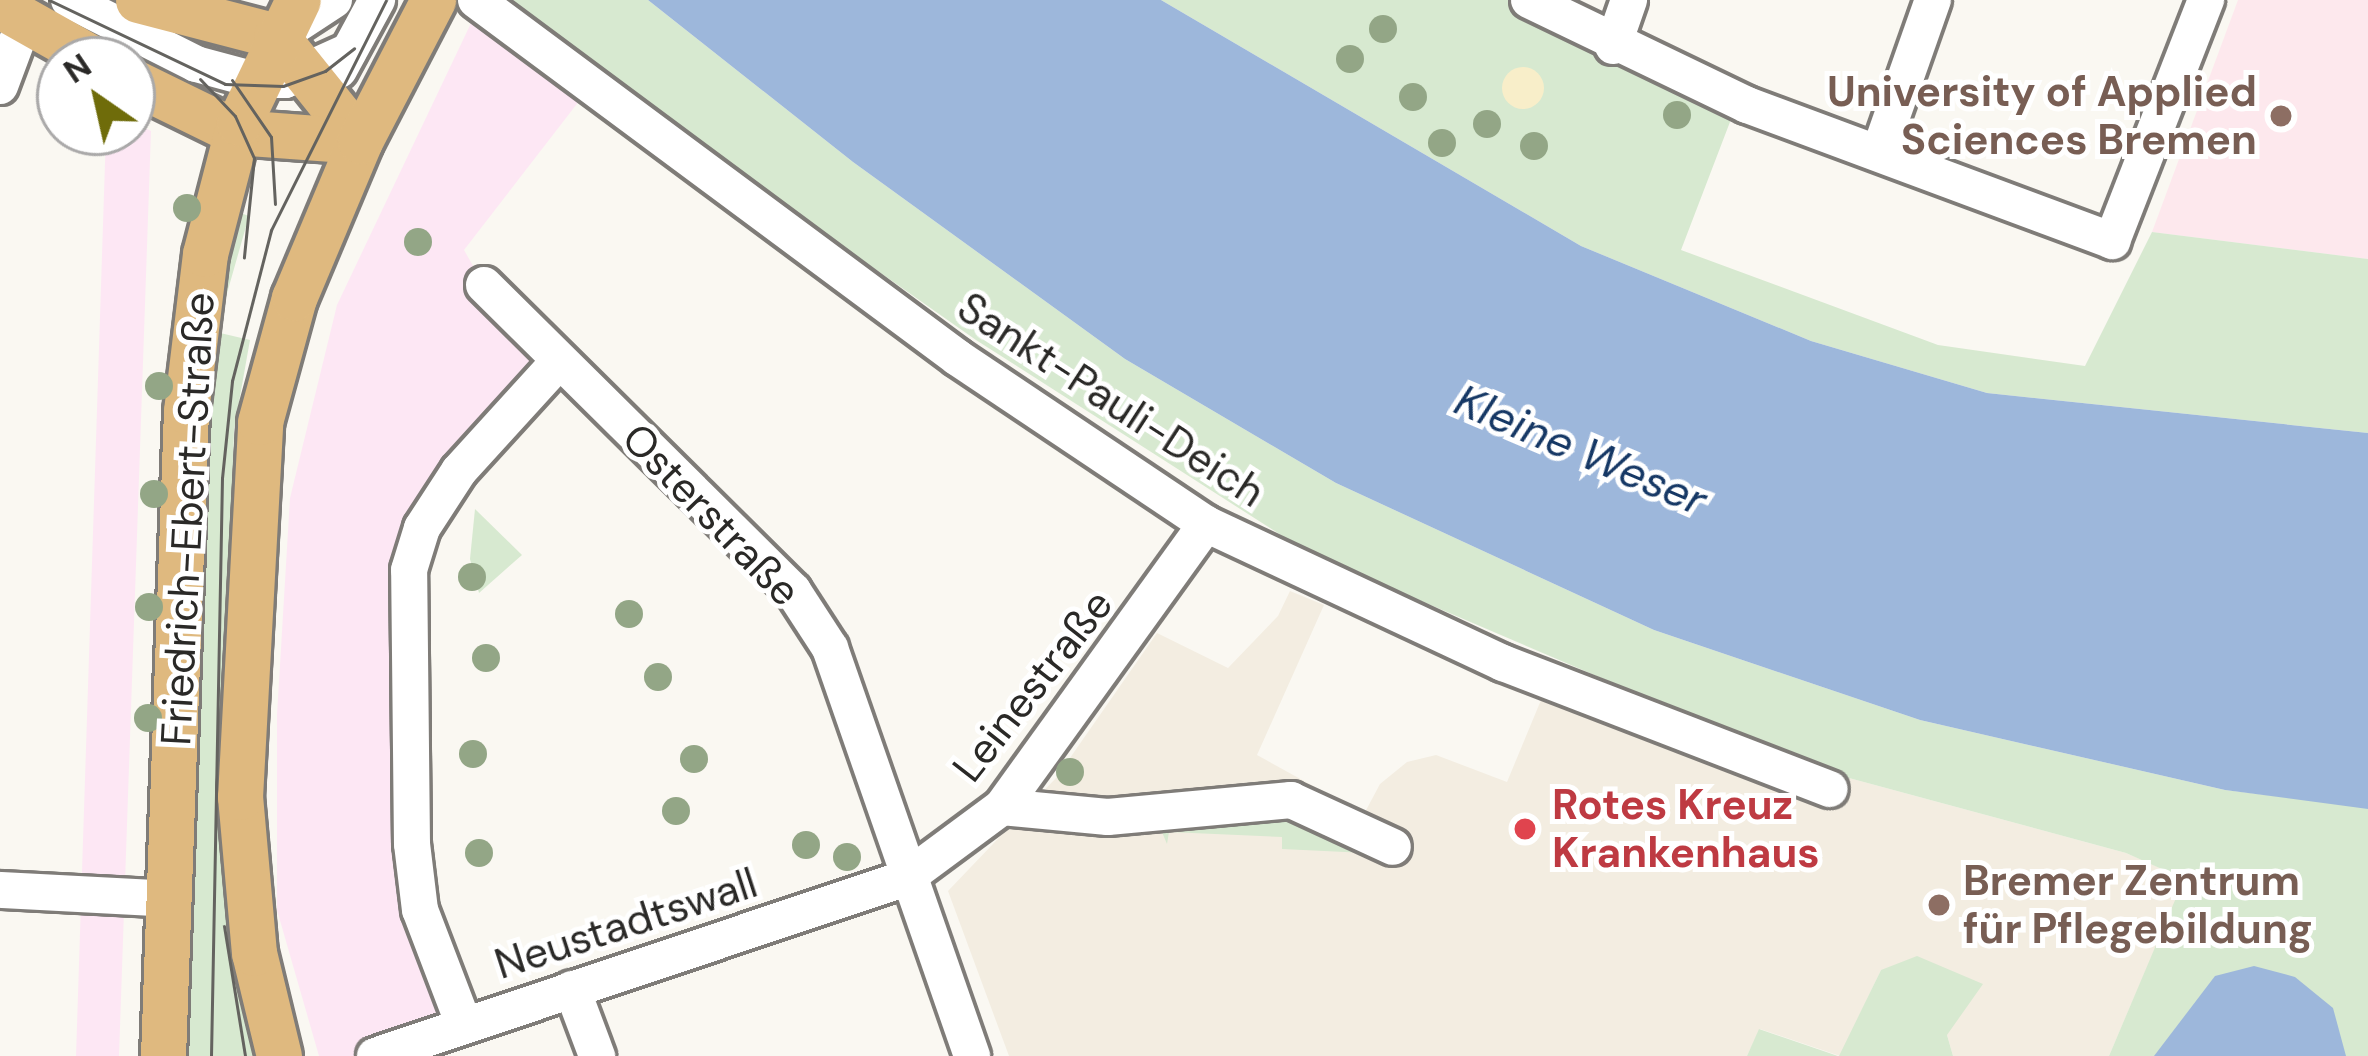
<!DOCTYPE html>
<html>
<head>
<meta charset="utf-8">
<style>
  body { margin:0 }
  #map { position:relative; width:2368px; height:1056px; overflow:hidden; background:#faf8f2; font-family:"DM Sans",sans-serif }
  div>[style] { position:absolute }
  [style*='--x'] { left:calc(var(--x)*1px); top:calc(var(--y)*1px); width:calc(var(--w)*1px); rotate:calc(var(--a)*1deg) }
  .commercial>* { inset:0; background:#fde7f4 }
  .built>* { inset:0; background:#f3ede1 }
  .education>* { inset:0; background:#fde8ed }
  .green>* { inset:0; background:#d7e9d0 }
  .sand>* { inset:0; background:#f8eec9 }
  .round { border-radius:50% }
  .water>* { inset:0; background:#9db7db }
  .roads { filter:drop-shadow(3px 0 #7f7c78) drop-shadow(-3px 0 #7f7c78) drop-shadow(0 3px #7f7c78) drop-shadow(0 -3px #7f7c78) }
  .minor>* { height:36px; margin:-18px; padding:0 18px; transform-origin:18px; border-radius:18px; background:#fff }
  .major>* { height:45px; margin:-22.5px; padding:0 22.5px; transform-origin:22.5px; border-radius:22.5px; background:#dfb97f }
  .tram>* { height:3px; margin:-1.5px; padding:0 1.5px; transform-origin:1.5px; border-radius:1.5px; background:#64635f }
  .trees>* { width:28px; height:28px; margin:-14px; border-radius:50%; background:#93a686 }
  .dots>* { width:33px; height:33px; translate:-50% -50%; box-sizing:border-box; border:6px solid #fff; border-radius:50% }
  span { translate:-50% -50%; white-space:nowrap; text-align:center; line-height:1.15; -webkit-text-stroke:10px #fff; paint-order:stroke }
  .education-label { font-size:42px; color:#785e54; font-weight:700 }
  .right { translate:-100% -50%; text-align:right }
  .left { translate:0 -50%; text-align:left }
  .street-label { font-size:42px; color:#2a2927 }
  .health-label { font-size:42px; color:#be3a42; font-weight:700 }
  .water-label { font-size:45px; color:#163865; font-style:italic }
  .north { position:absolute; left:36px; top:36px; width:120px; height:120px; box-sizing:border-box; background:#fff; border:3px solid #aaa9a9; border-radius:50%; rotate:326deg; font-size:33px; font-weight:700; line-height:48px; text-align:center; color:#2a2927 }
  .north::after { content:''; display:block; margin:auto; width:42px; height:54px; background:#6f6c0a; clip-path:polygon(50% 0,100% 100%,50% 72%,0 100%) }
</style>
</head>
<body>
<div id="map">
  <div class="commercial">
    <i style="clip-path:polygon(482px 0,600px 74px,464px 250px,484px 285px,559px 361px,422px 528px,412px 844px,464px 1025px,375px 1056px,319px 1056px,277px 910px,277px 715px,290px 498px,337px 305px)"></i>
    <i style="clip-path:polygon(132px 121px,151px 131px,119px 1056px,76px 1056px,106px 132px,132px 132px)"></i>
  </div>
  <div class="built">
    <i style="clip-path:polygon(1290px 591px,1324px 605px,1257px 755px,1364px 814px,1380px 784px,1407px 762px,1436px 755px,1507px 782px,1556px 664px,1812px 768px,2126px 853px,2185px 879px,2109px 1056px,1953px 1056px,1947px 1035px,1881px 970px,1840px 1056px,1760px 1029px,1747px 1056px,1009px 1056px,948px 891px,1056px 778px,1157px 633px,1228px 668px,1278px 616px)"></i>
  </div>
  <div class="education">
    <i style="clip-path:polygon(2238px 0,2368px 0,2368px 259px,2152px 232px)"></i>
  </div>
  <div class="green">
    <i style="clip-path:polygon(514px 0,648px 0,853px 162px,1125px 359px,1336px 483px,1654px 630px,1920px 720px,2225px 790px,2368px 807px,2368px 1056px,2109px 1056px,2184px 879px,2126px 853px,1812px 768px,1309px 553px,976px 340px,511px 13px)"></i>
    <i style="clip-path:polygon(1161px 0,1529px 0,1738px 101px,1681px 250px,1938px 345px,2085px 366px,2152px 232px,2368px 259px,2368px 433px,1987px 393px,1811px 341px,1581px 246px)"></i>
    <i style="clip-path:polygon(232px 210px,249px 216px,216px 332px,250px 340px,234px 430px,222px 845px,261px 1056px,185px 1056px,200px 440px)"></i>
    <i style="clip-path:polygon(475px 509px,522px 555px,479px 593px,470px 559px)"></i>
    <i style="clip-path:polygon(1292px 812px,1366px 853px,1282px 849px,1282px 837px,1169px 832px,1167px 844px,1159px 825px)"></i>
    <i style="clip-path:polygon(1917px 956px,1983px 984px,1947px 1035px,1953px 1056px,1839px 1056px,1881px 970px)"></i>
    <i style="clip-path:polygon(1759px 1029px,1838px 1056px,1747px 1056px)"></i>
  </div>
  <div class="sand">
    <i class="round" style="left:1502px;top:67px;width:42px;height:42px"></i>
  </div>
  <div class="water">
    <i style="clip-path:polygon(648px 0,1161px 0,1581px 246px,1811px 341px,1987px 393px,2368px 433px,2368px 809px,2225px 790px,1920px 720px,1654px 630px,1336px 483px,1125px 359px,853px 162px)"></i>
    <i style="clip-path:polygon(2254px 966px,2295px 977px,2333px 1008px,2346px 1056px,2154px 1056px,2215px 976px)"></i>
  </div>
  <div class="roads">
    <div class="minor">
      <i style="--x:69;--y:0;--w:142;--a:26.7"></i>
      <i style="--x:196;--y:64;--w:61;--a:15.2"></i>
      <i style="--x:255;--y:80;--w:30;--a:0"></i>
      <i style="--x:285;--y:80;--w:70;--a:-24.4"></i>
      <i style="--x:476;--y:0;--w:600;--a:36.6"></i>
      <i style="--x:958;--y:358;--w:298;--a:33.8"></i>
      <i style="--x:1206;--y:524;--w:328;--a:25.1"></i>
      <i style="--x:1503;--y:663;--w:350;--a:21.1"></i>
      <i style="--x:1529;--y:0;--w:242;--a:25.7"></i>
      <i style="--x:1747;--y:105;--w:390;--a:20.4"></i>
      <i style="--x:2112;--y:241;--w:259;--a:-68.7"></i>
      <i style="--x:273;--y:40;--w:73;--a:-33.3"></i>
      <i style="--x:1613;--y:46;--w:49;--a:-70.8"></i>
      <i style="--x:339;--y:70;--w:80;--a:-61.5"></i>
      <i style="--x:0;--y:86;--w:72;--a:-69.5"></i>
      <i style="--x:1879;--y:153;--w:162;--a:-70.6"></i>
      <i style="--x:484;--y:285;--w:435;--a:44.7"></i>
      <i style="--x:793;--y:591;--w:68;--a:57"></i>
      <i style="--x:830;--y:648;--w:432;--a:70.8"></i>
      <i style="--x:1002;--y:807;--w:106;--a:5.4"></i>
      <i style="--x:1108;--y:817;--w:184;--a:-5.3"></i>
      <i style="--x:1291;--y:800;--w:112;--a:24.7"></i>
      <i style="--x:0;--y:890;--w:170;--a:3"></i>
      <i style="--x:572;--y:989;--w:72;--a:69.5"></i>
      <i style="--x:464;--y:1025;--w:123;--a:-110.9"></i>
      <i style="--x:420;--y:910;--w:66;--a:-96.9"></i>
      <i style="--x:412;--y:844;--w:274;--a:-90.6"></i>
      <i style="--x:409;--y:570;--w:44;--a:-72.8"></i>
      <i style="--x:422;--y:528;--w:68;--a:-57"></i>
      <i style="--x:459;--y:471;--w:149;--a:-47.7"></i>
      <i style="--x:375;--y:1056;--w:560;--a:-18.53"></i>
      <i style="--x:906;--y:878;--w:119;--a:-36.5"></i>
      <i style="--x:1002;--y:807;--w:349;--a:-54.2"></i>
    </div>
    <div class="major">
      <i style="--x:138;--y:0;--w:143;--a:14.6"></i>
      <i style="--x:276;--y:36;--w:134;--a:51.3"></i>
      <i style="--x:0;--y:6;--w:110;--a:29.4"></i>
      <i style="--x:132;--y:81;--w:116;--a:26.1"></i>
      <i style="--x:236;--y:132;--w:124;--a:4.2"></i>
      <i style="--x:163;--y:1056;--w:645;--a:-87.96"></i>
      <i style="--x:186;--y:411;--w:158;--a:-83.1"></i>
      <i style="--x:205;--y:254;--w:135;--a:-75.5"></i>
      <i style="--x:239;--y:123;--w:136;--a:-64.4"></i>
      <i style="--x:279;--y:1056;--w:106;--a:-103.6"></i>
      <i style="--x:254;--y:953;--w:157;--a:-95.1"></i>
      <i style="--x:240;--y:797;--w:376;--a:-86.9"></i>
      <i style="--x:260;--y:422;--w:129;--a:-74.7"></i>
      <i style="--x:294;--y:298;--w:170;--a:-67.2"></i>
      <i style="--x:360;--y:141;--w:159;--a:-62.6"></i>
    </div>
  </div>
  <div class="tram">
    <i style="--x:49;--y:0;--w:195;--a:25.5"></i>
    <i style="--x:225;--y:84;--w:58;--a:2"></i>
    <i style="--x:283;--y:86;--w:45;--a:-19.7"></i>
    <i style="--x:325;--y:71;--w:37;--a:-38"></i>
    <i style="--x:200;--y:79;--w:51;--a:46.6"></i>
    <i style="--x:235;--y:116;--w:46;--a:65.7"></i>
    <i style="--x:254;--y:158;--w:100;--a:95.8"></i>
    <i style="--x:232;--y:80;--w:69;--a:55.6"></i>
    <i style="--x:271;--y:137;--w:67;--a:86.6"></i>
    <i style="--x:224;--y:926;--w:132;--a:80.8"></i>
    <i style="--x:211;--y:1056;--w:578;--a:-88.91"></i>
    <i style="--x:222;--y:478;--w:98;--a:-84.1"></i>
    <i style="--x:232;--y:381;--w:156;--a:-75.5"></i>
    <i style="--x:271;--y:230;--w:257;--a:-63.4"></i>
  </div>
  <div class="trees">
    <i style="left:1383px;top:29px"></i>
    <i style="left:1350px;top:59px"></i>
    <i style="left:1413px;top:97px"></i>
    <i style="left:1677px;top:115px"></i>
    <i style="left:1487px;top:124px"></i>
    <i style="left:1442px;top:143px"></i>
    <i style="left:1534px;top:146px"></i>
    <i style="left:187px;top:208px"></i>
    <i style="left:418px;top:242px"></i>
    <i style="left:159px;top:386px"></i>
    <i style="left:154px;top:494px"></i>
    <i style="left:472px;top:577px"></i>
    <i style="left:149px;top:607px"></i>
    <i style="left:629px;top:614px"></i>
    <i style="left:486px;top:658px"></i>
    <i style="left:658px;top:677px"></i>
    <i style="left:148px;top:718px"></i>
    <i style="left:473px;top:754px"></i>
    <i style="left:694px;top:759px"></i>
    <i style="left:1070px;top:772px"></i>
    <i style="left:676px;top:811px"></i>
    <i style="left:806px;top:845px"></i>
    <i style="left:479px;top:853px"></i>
    <i style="left:847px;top:857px"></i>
  </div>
  <div class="dots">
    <i style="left:2281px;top:116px;background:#8d6e63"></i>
    <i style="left:1525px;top:829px;background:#e0444e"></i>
    <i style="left:1939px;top:905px;background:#8d6e63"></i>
  </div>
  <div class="education-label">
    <span class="right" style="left:2257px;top:116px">University of Applied<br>Sciences Bremen</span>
    <span class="left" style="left:1963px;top:905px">Bremer Zentrum<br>für Pflegebildung</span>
  </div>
  <div class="street-label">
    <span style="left:1111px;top:400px;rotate:33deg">Sankt-Pauli-Deich</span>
    <span style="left:711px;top:515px;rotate:46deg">Osterstraße</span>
    <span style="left:188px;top:519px;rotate:-87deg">Friedrich-Ebert-Straße</span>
    <span style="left:1033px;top:686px;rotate:-52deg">Leinestraße</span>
    <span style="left:626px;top:924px;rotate:-18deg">Neustadtswall</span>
  </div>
  <div class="health-label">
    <span class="left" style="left:1552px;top:829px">Rotes Kreuz<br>Krankenhaus</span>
  </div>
  <div class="water-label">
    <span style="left:1581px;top:450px;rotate:23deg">Kleine Weser</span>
  </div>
  <div class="north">N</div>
</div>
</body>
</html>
